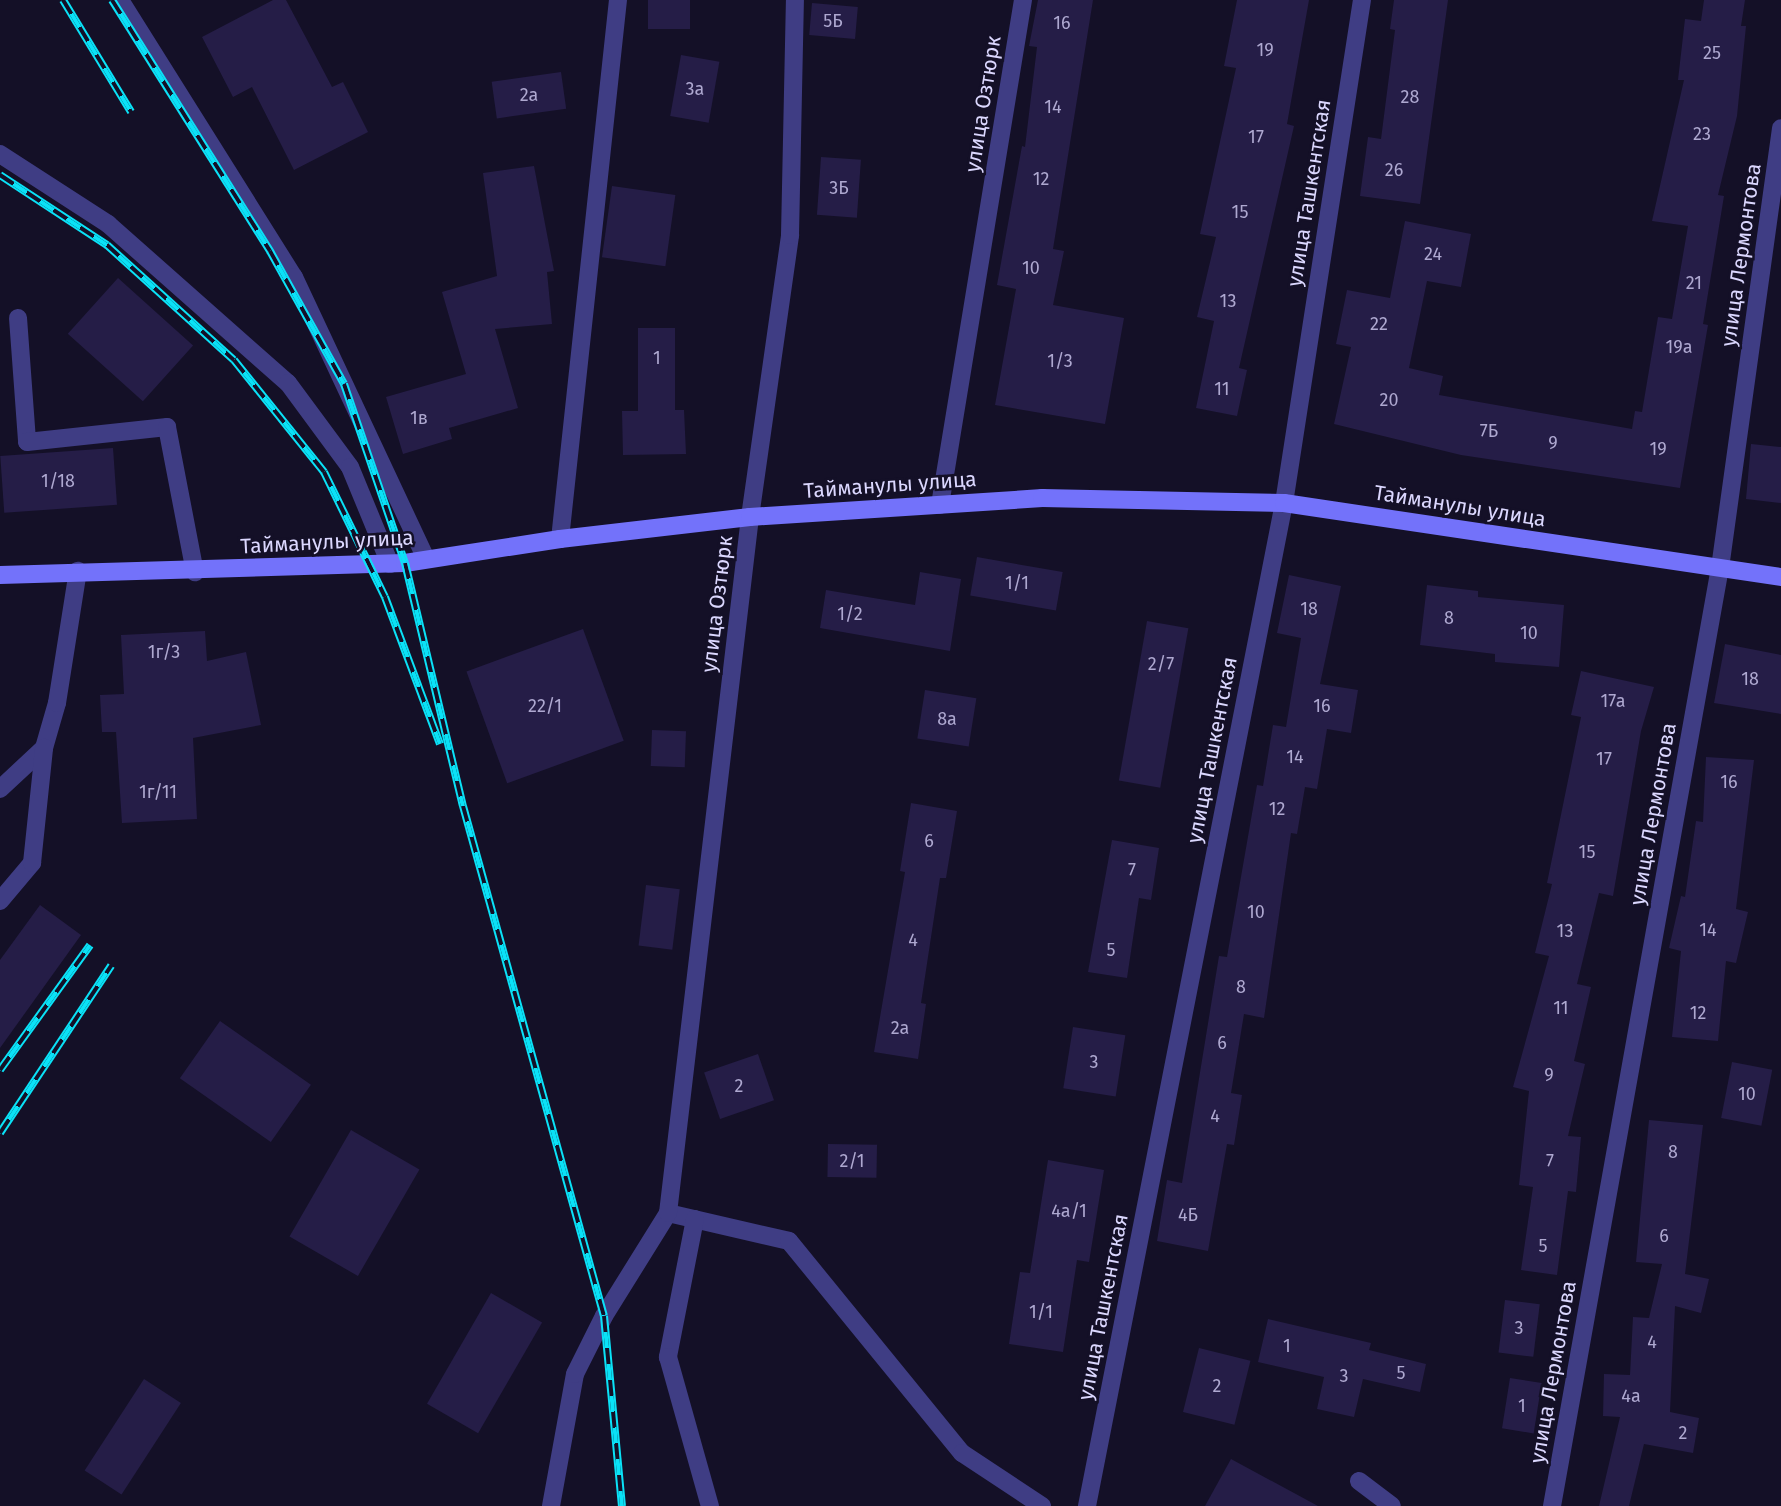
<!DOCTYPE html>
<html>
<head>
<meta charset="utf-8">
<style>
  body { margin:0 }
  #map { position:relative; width:1781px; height:1506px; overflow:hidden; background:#141027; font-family:"Fira Sans",sans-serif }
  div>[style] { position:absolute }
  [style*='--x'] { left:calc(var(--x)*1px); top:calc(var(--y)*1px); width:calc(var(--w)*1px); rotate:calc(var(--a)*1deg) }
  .building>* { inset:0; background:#251d47; transform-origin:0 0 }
  .lane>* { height:18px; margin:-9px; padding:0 9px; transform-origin:9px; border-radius:9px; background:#3f3d84 }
  .street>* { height:18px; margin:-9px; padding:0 9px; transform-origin:9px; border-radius:9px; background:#3f3d84 }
  .secondary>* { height:18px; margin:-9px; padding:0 9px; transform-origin:9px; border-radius:9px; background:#7372fa }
  .rail>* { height:8px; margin-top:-4px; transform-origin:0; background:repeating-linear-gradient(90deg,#141027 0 16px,#0ae2f7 0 32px); box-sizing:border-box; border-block:2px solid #0ae2f7 }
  span { translate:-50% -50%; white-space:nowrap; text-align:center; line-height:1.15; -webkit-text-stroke:5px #141027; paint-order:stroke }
  .number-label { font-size:18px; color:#aea8d0 }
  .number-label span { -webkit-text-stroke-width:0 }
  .street-label { font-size:21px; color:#dbd7fe }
</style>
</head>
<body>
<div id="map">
  <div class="building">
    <i style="clip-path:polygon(273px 0,286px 0,332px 87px,343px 82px,368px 132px,294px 170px,252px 87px,233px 97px,202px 37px)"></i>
    <i style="left:648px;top:0;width:42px;height:29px"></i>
    <i style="clip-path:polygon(1038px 0,1093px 0,1053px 249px,1064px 251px,1053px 305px,1124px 318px,1105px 424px,995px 405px,1016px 289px,997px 285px,1022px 146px,1025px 147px,1037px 47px,1029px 46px)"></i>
    <i style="clip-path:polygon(1237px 0,1309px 0,1287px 124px,1294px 126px,1239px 368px,1247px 370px,1237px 416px,1196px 408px,1214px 321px,1197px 317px,1216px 237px,1200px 234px,1236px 68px,1224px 66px)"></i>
    <i style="clip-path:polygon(1394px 0,1448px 0,1420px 204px,1360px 196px,1368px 137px,1381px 139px,1395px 30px,1390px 29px)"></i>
    <i style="clip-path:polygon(1704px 0,1745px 0,1741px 26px,1746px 26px,1737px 116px,1718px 195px,1724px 196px,1703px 324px,1708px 325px,1680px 488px,1461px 455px,1334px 424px,1351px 347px,1336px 344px,1347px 290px,1390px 298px,1405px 221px,1471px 234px,1461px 287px,1427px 281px,1409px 368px,1443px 376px,1439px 395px,1632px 429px,1635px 411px,1642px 412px,1658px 317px,1672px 319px,1688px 226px,1652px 221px,1684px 80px,1678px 80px,1685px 19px,1701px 21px)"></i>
    <i style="left:812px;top:3px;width:46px;height:32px;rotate:5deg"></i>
    <i style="left:681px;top:55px;width:39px;height:62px;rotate:10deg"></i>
    <i style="left:561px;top:72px;width:37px;height:70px;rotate:82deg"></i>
    <i style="left:821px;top:157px;width:40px;height:58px;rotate:4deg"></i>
    <i style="clip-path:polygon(534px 166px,554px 271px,547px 272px,552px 324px,495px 329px,518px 408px,449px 428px,452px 439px,403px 454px,386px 397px,466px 374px,442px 292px,497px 276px,483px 173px)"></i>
    <i style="left:612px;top:186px;width:64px;height:72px;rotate:8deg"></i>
    <i style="left:118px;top:278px;width:101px;height:75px;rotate:42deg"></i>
    <i style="clip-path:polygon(638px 328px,675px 328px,675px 410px,684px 410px,686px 454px,623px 455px,622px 411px,638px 411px)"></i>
    <i style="clip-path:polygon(1751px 444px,1781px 447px,1781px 503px,1746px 499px)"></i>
    <i style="left:113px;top:448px;width:57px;height:113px;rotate:86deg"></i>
    <i style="left:977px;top:557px;width:87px;height:39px;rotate:10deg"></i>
    <i style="clip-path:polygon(920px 572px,961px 579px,950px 651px,820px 628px,826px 590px,915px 605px)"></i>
    <i style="clip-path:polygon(1289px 575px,1341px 586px,1320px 684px,1358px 690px,1351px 733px,1327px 729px,1317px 789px,1305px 787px,1297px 834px,1291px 833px,1264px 1018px,1244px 1014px,1231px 1093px,1242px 1095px,1234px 1145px,1227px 1144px,1208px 1251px,1157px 1241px,1167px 1180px,1182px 1183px,1219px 956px,1227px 957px,1257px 785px,1263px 786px,1273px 725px,1286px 727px,1301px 638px,1277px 633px)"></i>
    <i style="clip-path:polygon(1427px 585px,1478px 591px,1478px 597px,1564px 605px,1559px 667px,1495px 662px,1495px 654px,1420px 645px)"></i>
    <i style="left:1147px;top:621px;width:42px;height:162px;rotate:10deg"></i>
    <i style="left:583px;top:629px;width:119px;height:124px;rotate:70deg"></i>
    <i style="clip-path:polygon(205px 631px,207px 661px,246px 652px,261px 725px,193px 738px,197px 819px,122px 823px,116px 732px,102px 732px,100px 695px,124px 694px,121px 635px)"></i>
    <i style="clip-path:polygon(1725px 644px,1781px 655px,1781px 714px,1714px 703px)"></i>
    <i style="clip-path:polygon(1581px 671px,1654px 687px,1641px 731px,1613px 896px,1599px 893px,1577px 984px,1591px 987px,1574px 1061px,1585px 1064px,1568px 1136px,1581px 1137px,1576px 1192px,1568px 1191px,1557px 1275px,1521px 1270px,1533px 1187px,1519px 1185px,1529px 1091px,1513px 1087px,1549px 956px,1535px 953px,1552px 884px,1547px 883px,1581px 717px,1571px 715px)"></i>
    <i style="left:925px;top:690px;width:52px;height:49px;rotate:9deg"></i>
    <i style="left:652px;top:730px;width:34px;height:36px;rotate:2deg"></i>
    <i style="clip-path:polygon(1706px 757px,1754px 760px,1736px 909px,1748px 912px,1736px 963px,1726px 961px,1718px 1041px,1672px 1037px,1681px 951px,1669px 948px,1681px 896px,1685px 897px,1696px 821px,1703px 822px)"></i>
    <i style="clip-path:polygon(911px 803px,957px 811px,946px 878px,940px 878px,921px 1003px,926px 1004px,918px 1059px,874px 1052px,905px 872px,900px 871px)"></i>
    <i style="clip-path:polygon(1112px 840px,1159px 848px,1151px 900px,1139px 898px,1127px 978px,1088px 972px)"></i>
    <i style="left:646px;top:885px;width:34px;height:61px;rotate:7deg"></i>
    <i style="clip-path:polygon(40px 905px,81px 935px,0 1048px,0 960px)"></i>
    <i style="left:220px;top:1021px;width:111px;height:70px;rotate:35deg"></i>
    <i style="left:1073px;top:1027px;width:53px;height:62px;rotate:9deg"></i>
    <i style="left:758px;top:1054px;width:49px;height:57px;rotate:71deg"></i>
    <i style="left:1732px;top:1062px;width:41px;height:57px;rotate:11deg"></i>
    <i style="clip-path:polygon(1649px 1120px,1703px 1125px,1685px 1274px,1709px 1279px,1701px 1313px,1675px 1306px,1670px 1412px,1699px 1418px,1693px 1453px,1644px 1444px,1629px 1506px,1599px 1506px,1620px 1417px,1603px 1416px,1604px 1374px,1630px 1375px,1633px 1317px,1649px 1318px,1662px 1264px,1636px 1262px)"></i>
    <i style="left:351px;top:1130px;width:79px;height:123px;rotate:30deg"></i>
    <i style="left:828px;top:1144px;width:49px;height:33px;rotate:1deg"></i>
    <i style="clip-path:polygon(1048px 1160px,1104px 1170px,1089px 1262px,1077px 1260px,1063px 1352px,1009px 1344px,1020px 1272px,1030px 1273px)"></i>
    <i style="left:491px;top:1293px;width:59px;height:128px;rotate:30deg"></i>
    <i style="left:1505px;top:1300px;width:35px;height:53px;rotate:7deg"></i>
    <i style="clip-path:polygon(1268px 1319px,1371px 1343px,1369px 1350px,1426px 1364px,1420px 1392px,1363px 1379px,1354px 1417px,1317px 1409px,1324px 1377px,1258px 1362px)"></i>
    <i style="left:1199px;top:1348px;width:53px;height:66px;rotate:14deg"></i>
    <i style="left:1510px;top:1378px;width:32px;height:51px;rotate:9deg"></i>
    <i style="left:144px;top:1379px;width:44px;height:109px;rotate:33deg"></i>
    <i style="clip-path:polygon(1231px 1459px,1318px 1506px,1205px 1506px)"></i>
  </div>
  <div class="lane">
    <i style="--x:0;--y:154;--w:129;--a:32.9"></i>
    <i style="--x:108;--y:224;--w:240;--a:41.5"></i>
    <i style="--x:288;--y:383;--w:104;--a:53.6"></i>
    <i style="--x:350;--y:467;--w:105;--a:67.6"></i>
    <i style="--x:18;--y:318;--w:124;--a:85.8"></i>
    <i style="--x:27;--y:442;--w:141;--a:-6.1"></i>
    <i style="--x:167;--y:427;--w:148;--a:79.1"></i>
    <i style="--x:560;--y:539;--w:542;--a:-83.86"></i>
    <i style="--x:0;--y:789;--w:60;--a:-43"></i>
    <i style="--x:44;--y:748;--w:47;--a:-73.9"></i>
    <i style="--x:57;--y:703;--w:134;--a:-81"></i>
    <i style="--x:0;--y:901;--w:50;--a:-49.9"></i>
    <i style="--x:32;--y:863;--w:116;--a:-84"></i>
    <i style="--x:668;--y:1213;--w:124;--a:13"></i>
    <i style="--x:789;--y:1241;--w:274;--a:50.8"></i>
    <i style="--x:962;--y:1453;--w:96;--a:33.5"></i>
    <i style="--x:695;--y:1219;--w:141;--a:101.1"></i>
    <i style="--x:668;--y:1357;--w:155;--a:74.3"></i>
    <i style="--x:1359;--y:1481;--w:41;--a:37.1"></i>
  </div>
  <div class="street">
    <i style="--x:120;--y:0;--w:327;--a:57.9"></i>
    <i style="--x:294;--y:277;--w:311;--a:64.9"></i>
    <i style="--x:940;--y:505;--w:512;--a:-80.67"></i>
    <i style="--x:551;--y:1506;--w:134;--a:-79.7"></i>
    <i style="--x:575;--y:1374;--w:65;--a:-63.4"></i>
    <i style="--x:604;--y:1316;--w:121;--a:-58.1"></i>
    <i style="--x:668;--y:1213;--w:701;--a:-83.28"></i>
    <i style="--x:750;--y:517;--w:285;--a:-81.9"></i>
    <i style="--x:790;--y:235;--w:235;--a:-88.8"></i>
    <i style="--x:1087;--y:1506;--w:1022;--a:-78.89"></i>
    <i style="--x:1284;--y:503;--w:509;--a:-81.19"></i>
    <i style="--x:1552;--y:1506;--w:953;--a:-79.85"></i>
    <i style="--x:1720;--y:568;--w:444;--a:-82.1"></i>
  </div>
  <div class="secondary">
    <i style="--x:0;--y:575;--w:405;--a:-1.7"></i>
    <i style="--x:405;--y:563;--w:157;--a:-8.8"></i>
    <i style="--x:560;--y:539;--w:191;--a:-6.6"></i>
    <i style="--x:750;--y:517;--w:293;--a:-3.7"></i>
    <i style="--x:1042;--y:498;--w:242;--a:1.2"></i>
    <i style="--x:1284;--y:503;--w:502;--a:8.47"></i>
  </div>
  <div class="rail">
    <i style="--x:63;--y:0;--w:131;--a:58.7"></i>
    <i style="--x:112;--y:0;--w:297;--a:57.8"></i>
    <i style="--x:270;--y:251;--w:152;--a:60.9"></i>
    <i style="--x:344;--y:384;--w:189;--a:71.2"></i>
    <i style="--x:405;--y:563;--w:250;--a:76.6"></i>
    <i style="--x:463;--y:806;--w:529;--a:74.55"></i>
    <i style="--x:604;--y:1316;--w:191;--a:84.6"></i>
    <i style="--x:0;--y:175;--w:128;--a:33.2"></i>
    <i style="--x:107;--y:245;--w:171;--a:42.2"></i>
    <i style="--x:234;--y:360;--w:144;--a:51.2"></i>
    <i style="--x:324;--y:472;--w:139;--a:64"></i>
    <i style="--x:385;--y:597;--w:157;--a:69.5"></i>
    <i style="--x:0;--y:1070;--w:154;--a:-54.2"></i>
    <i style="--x:0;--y:1133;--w:201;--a:-56.4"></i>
  </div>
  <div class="number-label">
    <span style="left:833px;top:21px">5Б</span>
    <span style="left:1062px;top:23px">16</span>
    <span style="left:1265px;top:50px">19</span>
    <span style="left:1712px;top:53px">25</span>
    <span style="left:695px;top:89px">3а</span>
    <span style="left:529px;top:95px">2а</span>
    <span style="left:1410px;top:97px">28</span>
    <span style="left:1053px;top:107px">14</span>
    <span style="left:1702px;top:134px">23</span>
    <span style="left:1256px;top:137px">17</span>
    <span style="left:1394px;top:170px">26</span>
    <span style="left:1041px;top:179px">12</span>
    <span style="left:839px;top:188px">3Б</span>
    <span style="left:1240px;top:212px">15</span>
    <span style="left:1433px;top:254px">24</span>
    <span style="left:1031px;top:268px">10</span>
    <span style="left:1694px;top:283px">21</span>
    <span style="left:1228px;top:301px">13</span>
    <span style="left:1379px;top:324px">22</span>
    <span style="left:1679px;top:347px">19а</span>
    <span style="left:657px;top:358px">1</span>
    <span style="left:1060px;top:361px">1/3</span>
    <span style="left:1222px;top:389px">11</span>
    <span style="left:1389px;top:400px">20</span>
    <span style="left:419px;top:418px">1в</span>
    <span style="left:1489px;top:431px">7Б</span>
    <span style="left:1553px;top:443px">9</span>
    <span style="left:1658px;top:449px">19</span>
    <span style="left:58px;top:481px">1/18</span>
    <span style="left:1017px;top:583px">1/1</span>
    <span style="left:1309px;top:609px">18</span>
    <span style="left:850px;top:614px">1/2</span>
    <span style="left:1449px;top:618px">8</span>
    <span style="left:1529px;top:633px">10</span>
    <span style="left:164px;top:652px">1г/3</span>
    <span style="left:1161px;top:664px">2/7</span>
    <span style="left:1750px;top:679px">18</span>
    <span style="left:1613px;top:701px">17а</span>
    <span style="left:545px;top:706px">22/1</span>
    <span style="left:1322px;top:706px">16</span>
    <span style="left:947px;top:719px">8а</span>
    <span style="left:1295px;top:757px">14</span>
    <span style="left:1604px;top:759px">17</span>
    <span style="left:1729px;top:782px">16</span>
    <span style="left:158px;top:792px">1г/11</span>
    <span style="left:1277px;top:809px">12</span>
    <span style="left:929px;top:841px">6</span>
    <span style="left:1587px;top:852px">15</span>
    <span style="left:1132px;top:870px">7</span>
    <span style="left:1256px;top:912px">10</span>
    <span style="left:1708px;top:930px">14</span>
    <span style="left:1565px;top:931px">13</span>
    <span style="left:913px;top:940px">4</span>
    <span style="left:1111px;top:950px">5</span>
    <span style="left:1241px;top:987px">8</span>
    <span style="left:1561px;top:1008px">11</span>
    <span style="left:1698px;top:1013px">12</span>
    <span style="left:900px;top:1028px">2а</span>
    <span style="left:1222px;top:1043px">6</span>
    <span style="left:1094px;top:1062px">3</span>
    <span style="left:1549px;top:1075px">9</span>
    <span style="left:739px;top:1086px">2</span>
    <span style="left:1747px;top:1094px">10</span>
    <span style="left:1215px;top:1116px">4</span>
    <span style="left:1673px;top:1152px">8</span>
    <span style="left:852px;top:1161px">2/1</span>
    <span style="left:1550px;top:1161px">7</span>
    <span style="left:1069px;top:1211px">4а/1</span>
    <span style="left:1188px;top:1215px">4Б</span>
    <span style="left:1664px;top:1236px">6</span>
    <span style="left:1543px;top:1246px">5</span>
    <span style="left:1041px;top:1312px">1/1</span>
    <span style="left:1519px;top:1328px">3</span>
    <span style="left:1652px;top:1342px">4</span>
    <span style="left:1287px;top:1346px">1</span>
    <span style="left:1401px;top:1373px">5</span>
    <span style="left:1344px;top:1376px">3</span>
    <span style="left:1217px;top:1386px">2</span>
    <span style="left:1631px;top:1396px">4а</span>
    <span style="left:1522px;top:1406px">1</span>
    <span style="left:1683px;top:1433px">2</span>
  </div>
  <div class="street-label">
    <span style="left:983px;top:104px;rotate:-81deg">улица Озтюрк</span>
    <span style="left:1309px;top:193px;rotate:-81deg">улица Ташкентская</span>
    <span style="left:1741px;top:255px;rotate:-82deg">улица Лермонтова</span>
    <span style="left:890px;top:485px;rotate:-4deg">Тайманулы улица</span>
    <span style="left:1460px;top:506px;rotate:9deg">Тайманулы улица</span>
    <span style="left:327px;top:542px;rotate:-3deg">Тайманулы улица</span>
    <span style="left:717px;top:604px;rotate:-83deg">улица Озтюрк</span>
    <span style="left:1212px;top:750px;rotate:-79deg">улица Ташкентская</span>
    <span style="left:1653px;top:814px;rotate:-80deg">улица Лермонтова</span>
    <span style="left:1103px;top:1307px;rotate:-79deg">улица Ташкентская</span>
    <span style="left:1553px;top:1372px;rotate:-80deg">улица Лермонтова</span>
  </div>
</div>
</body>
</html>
